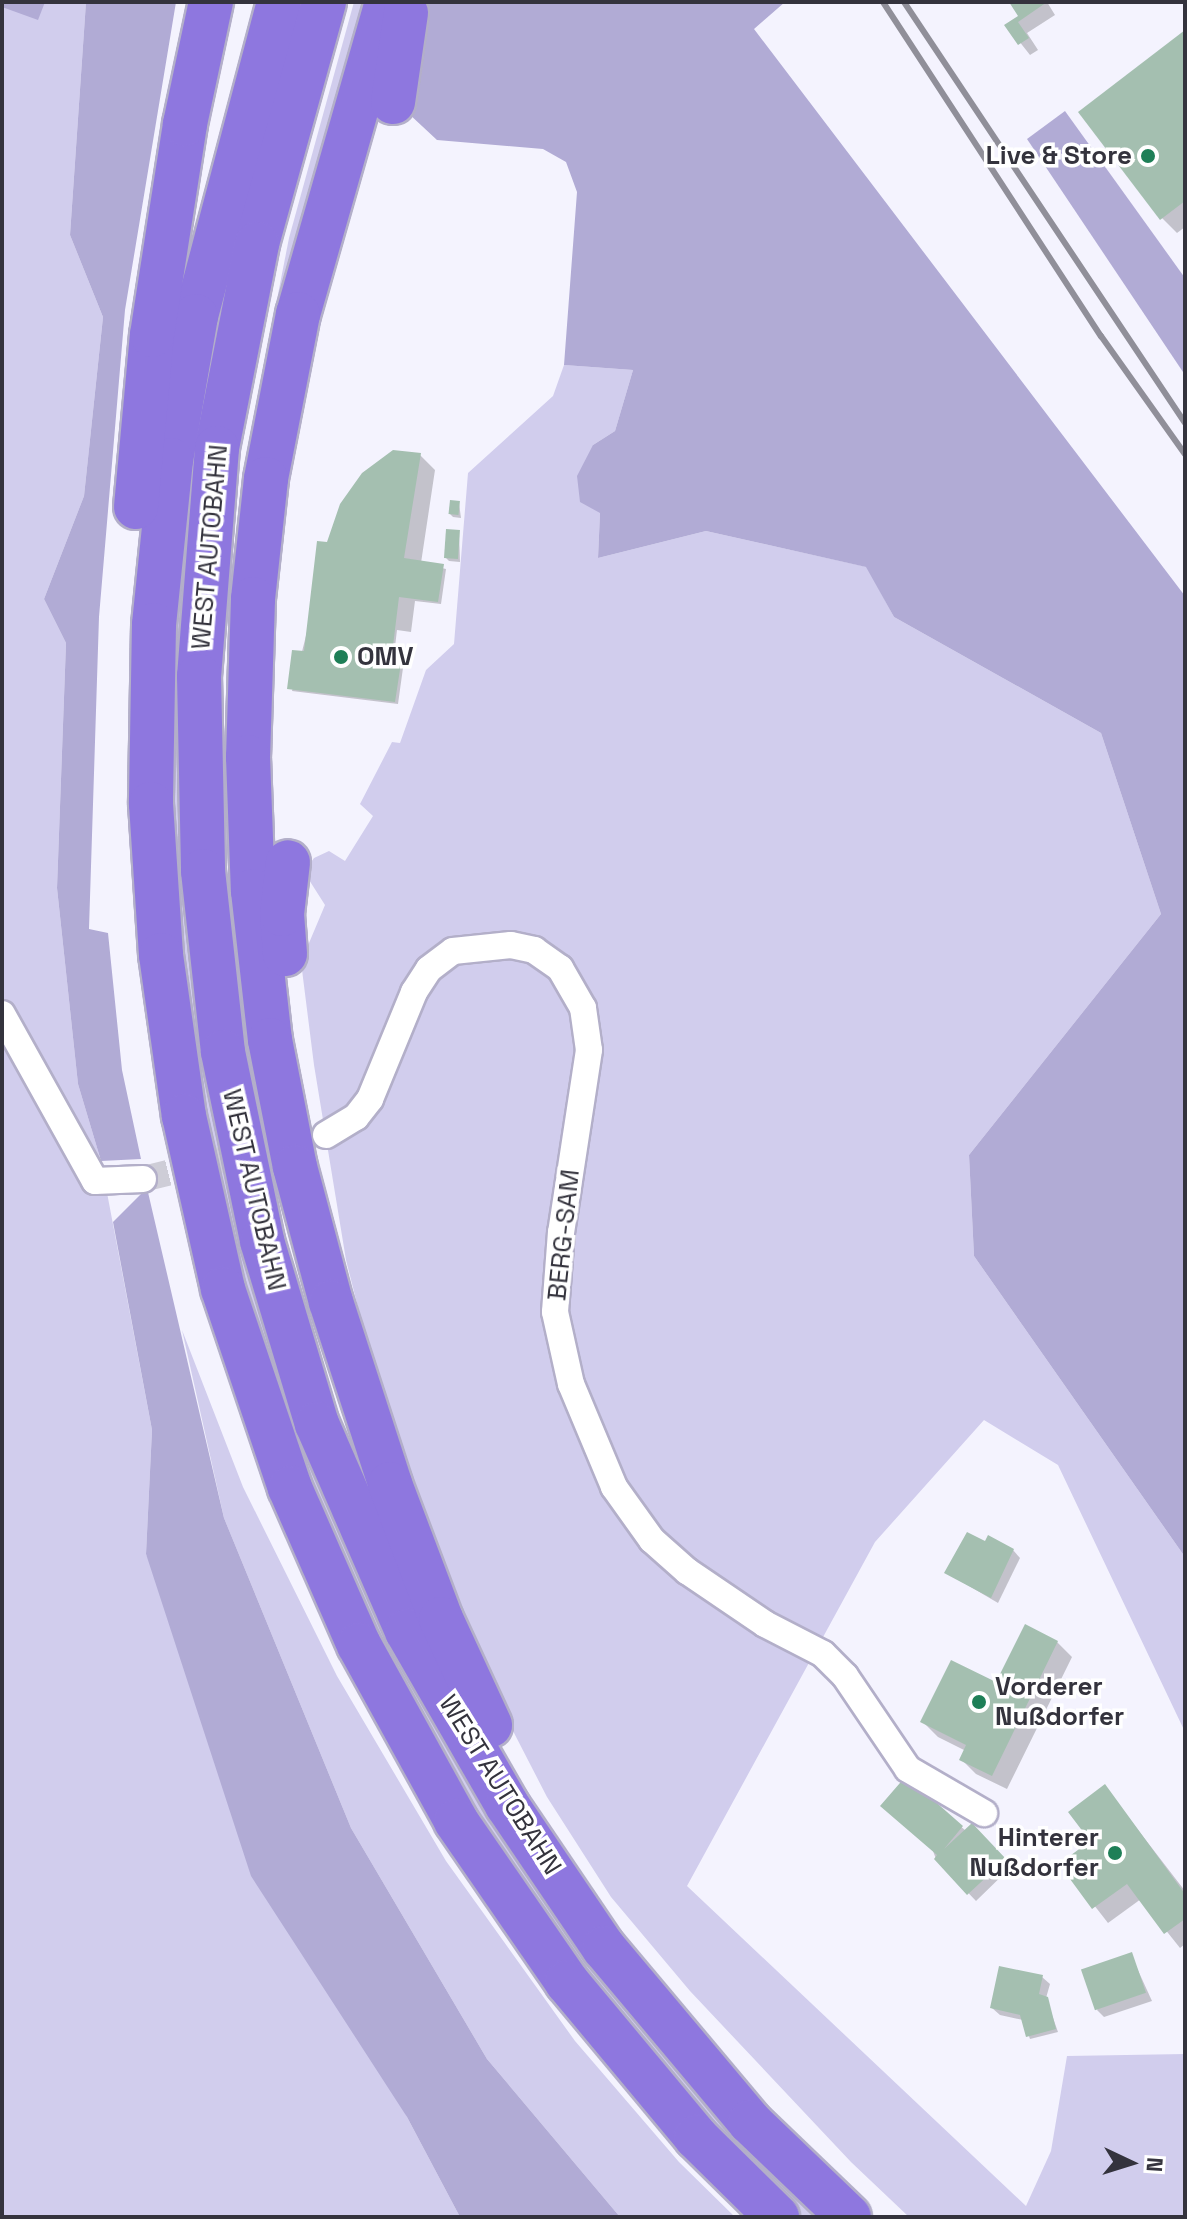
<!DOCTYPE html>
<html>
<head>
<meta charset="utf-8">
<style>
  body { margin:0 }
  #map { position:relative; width:1187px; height:2219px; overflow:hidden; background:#f4f3fe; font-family:"Space Grotesk",sans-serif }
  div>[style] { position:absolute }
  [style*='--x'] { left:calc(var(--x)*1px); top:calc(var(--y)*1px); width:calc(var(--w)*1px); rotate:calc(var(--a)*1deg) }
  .green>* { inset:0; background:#d1cded }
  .forest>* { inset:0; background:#b1abd5 }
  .shadow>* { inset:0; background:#0003 }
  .building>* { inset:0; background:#a4bfb0; transform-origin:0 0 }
  .street-tunnel>* { height:26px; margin-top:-13px; transform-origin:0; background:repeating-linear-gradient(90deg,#cecdd7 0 26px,transparent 0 39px) }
  .roads { filter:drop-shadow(2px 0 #b3afc9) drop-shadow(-2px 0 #b3afc9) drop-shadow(0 2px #b3afc9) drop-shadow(0 -2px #b3afc9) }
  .street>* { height:26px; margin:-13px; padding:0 13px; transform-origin:13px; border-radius:13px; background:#fff }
  .highway>* { height:44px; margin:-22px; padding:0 22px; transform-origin:22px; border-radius:22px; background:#8e77df }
  .rail>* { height:6px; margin:-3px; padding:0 3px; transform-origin:3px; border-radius:3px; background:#908f99 }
  .dots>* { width:22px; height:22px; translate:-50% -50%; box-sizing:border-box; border:4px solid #fff; border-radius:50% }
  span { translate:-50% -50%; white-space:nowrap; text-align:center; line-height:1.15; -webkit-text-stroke:7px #fff; paint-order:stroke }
  .poi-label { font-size:26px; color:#34333d; font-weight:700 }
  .right { translate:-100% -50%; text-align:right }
  .left { translate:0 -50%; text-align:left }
  .street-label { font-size:26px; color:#34333d }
  .frame { position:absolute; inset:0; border:4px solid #34333d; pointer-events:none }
  .north { position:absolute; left:1091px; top:2123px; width:80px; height:80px; -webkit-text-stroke:6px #fff; paint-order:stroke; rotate:94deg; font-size:22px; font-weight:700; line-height:32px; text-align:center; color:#34333d }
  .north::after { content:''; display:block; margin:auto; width:28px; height:36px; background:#34333d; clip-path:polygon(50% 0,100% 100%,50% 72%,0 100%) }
</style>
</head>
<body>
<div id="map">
  <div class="green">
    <i style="clip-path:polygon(2px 2px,86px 2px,70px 235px,103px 317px,84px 496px,44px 599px,66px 643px,57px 888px,78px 1084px,101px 1161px,152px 1430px,146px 1554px,407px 2117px,460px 2217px,2px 2217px)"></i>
    <i style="clip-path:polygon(298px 2px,303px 2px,248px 201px,194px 985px,432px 1716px,823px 2217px,801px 2217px,753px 2172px,638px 2041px,519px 1886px,421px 1723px,326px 1531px,270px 1380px,226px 1225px,180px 995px,169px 799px,175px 593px,197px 408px,242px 199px)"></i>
    <i style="clip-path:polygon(354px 2px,368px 2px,246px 458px,289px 238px)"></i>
    <i style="clip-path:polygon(564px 365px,633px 370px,615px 431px,593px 445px,600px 513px,598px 558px,706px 531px,867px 567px,894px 617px,1101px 733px,1161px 914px,969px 1155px,974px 1256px,1185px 1557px,1185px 1732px,1058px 1465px,984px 1420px,875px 1542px,687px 1886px,1026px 2206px,1051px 2151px,1067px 2056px,1185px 2054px,1185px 2217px,909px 2217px,851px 2162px,690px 1991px,611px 1897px,547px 1797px,476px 1659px,385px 1414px,346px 1260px,314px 1065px,301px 962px,325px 905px,304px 872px,314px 858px,329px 851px,345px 861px,373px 816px,360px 804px,392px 742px,400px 743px,426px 670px,454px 644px,468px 473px,553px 396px)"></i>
    <i style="clip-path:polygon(182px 1330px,243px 1487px,337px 1676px,446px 1861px,575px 2041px,679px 2162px,735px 2217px,620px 2217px,487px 2059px,351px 1828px,224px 1518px)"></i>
  </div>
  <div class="forest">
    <i style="clip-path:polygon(2px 2px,45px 2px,38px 20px,2px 7px)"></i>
    <i style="clip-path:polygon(86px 2px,176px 2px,125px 310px,99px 617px,89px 929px,108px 933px,122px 1070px,141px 1159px,101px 1161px,78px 1084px,57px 888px,66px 643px,44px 599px,84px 496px,103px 317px,70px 235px)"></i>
    <i style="clip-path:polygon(425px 2px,785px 2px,754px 29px,1185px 596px,1185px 1557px,974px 1256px,969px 1155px,1161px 914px,1101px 733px,894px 617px,866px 567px,706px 531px,598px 558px,600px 513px,580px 502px,577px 476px,593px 445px,615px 431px,633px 370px,564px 365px,577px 192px,566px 162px,543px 149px,437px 140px,408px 113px,414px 38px)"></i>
    <i style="clip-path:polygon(1065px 111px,1185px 278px,1185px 375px,1027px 139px)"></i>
    <i style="clip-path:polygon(147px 1188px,224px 1518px,351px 1828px,487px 2059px,620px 2217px,460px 2217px,407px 2117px,251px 1876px,146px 1554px,152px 1430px,113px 1222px)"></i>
  </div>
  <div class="shadow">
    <i style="clip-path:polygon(1012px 2px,1047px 2px,1055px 15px,1027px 33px,1038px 50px,1030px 55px,1007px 26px,1021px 16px)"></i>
    <i style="clip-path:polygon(1185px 33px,1185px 227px,1177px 233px,1162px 218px)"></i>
    <i style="clip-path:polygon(420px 455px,435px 470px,421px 563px,446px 569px,441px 604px,415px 601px,411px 632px,397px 630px,393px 664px,403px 668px,398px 704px,292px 691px,329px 545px)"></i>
    <i style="clip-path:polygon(459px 503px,461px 518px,453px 517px,450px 514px)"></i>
    <i style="clip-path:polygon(459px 532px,460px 562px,449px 561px,446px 558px)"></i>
    <i style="clip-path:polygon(986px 1544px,1013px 1550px,1020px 1558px,998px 1603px,947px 1573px)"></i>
    <i style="clip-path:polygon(1057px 1642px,1072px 1657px,1007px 1789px,976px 1774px,961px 1759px,966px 1751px,938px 1737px,923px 1722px,997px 1685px)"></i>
    <i style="clip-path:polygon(906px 1779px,966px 1831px,971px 1826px,1011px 1867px,976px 1901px,936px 1859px)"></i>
    <i style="clip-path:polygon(1105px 1787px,1185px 1891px,1185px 1944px,1180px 1948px,1141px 1899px,1108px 1923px,1062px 1864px,1093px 1842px)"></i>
    <i style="clip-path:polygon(1131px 1955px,1152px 2001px,1104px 2017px,1097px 2010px)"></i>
    <i style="clip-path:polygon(1042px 1977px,1050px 1984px,1046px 1998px,1058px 2032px,1030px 2039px,1023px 2020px,1000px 2015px,992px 2008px)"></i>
  </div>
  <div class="building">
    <i style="clip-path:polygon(1009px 2px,1047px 2px,1018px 22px,1029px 38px,1018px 45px,1004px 25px,1018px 16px)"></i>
    <i style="clip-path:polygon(1185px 30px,1185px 201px,1160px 220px,1078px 112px)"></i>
    <i style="clip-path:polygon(393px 450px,421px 453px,404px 558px,444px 564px,438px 602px,399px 597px,391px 662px,401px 663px,395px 702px,287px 689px,292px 650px,304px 651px,317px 541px,327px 542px,340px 504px,362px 473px)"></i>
    <i style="left:450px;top:500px;width:10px;height:14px;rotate:6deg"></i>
    <i style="left:446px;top:529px;width:14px;height:29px;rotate:4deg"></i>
    <i style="clip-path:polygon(967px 1532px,985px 1541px,988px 1535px,1014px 1549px,991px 1598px,944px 1573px)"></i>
    <i style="clip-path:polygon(1025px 1624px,1058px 1641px,992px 1776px,959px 1760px,966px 1745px,920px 1722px,951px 1660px,996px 1682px)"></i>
    <i style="clip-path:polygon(906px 1776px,963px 1826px,944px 1849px,972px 1823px,1006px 1859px,967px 1895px,934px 1859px,937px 1855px,880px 1806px)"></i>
    <i style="clip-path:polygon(1105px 1784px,1185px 1894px,1185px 1919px,1164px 1934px,1127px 1884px,1092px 1909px,1059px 1864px,1090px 1841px,1068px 1812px)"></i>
    <i style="left:1132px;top:1952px;width:43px;height:54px;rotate:71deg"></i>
    <i style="clip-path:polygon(999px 1966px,1043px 1975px,1039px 1994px,1048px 1997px,1056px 2029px,1026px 2037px,1020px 2015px,990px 2008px)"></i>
  </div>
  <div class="street-tunnel">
    <i style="--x:143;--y:1179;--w:164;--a:-13.8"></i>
  </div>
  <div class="roads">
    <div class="street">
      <i style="--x:2;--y:1014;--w:191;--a:60.9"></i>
      <i style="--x:95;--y:1181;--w:48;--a:-2.4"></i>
      <i style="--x:326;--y:1135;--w:35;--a:-31"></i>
      <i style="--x:356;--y:1117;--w:23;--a:-52"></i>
      <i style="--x:370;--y:1099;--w:116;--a:-67.6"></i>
      <i style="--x:414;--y:992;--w:27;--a:-57"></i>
      <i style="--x:429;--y:969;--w:30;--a:-37"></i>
      <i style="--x:453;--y:951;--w:58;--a:-5.9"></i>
      <i style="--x:511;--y:945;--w:24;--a:12"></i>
      <i style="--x:534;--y:950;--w:32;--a:35"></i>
      <i style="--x:560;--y:968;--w:46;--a:60.1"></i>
      <i style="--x:583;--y:1008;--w:42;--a:81.9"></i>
      <i style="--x:589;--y:1050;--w:184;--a:98.7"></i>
      <i style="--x:561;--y:1232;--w:80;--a:94.3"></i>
      <i style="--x:555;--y:1312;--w:74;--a:77.5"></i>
      <i style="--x:571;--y:1384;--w:112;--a:67.3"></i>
      <i style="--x:614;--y:1487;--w:65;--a:54.4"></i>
      <i style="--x:652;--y:1540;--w:47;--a:41.5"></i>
      <i style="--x:687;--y:1571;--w:94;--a:34.2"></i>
      <i style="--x:765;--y:1624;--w:65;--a:27.3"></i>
      <i style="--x:823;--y:1654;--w:31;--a:45"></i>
      <i style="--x:845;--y:1676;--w:112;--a:55.9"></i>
      <i style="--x:908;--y:1769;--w:88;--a:30.1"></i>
    </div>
    <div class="highway">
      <i style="--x:279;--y:2;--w:325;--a:104.8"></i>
      <i style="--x:196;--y:316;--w:146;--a:99.8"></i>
      <i style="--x:171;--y:460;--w:166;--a:95.9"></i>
      <i style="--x:154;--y:625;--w:179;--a:91"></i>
      <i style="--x:151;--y:804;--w:151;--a:86.2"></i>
      <i style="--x:161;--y:955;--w:163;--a:81.9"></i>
      <i style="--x:184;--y:1116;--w:177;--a:77.3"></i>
      <i style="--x:223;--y:1289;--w:210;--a:71.4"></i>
      <i style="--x:290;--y:1488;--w:171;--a:66.3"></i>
      <i style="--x:359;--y:1645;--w:201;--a:61.1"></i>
      <i style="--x:456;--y:1821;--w:196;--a:55.4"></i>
      <i style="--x:567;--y:1982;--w:202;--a:50.2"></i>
      <i style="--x:696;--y:2137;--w:114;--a:44.6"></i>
      <i style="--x:324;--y:2;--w:251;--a:105.5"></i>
      <i style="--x:257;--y:244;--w:208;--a:101.1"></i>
      <i style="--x:217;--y:448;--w:229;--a:94.5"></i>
      <i style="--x:199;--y:676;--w:195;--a:88.8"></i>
      <i style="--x:203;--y:871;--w:182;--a:83.7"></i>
      <i style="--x:223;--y:1052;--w:193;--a:78.3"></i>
      <i style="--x:262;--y:1241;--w:191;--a:73.3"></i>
      <i style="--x:317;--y:1424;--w:226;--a:66.5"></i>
      <i style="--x:407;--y:1631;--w:201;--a:60.1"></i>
      <i style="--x:507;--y:1805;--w:173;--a:55.9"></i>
      <i style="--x:604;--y:1948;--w:227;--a:50"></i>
      <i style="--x:750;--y:2122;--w:137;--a:43.8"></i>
      <i style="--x:387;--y:2;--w:324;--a:105.9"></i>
      <i style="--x:298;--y:314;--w:168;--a:101"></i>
      <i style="--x:266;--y:479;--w:121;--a:96.2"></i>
      <i style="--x:253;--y:599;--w:158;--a:91.8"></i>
      <i style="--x:248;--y:757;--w:134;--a:87.9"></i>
      <i style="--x:253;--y:891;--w:150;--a:83.5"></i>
      <i style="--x:270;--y:1040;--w:129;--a:78.9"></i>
      <i style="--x:295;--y:1167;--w:140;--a:75.1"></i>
      <i style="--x:331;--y:1302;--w:191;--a:72"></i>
      <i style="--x:390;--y:1484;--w:144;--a:69.3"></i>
      <i style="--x:441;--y:1619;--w:117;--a:65.2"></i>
      <i style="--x:393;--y:102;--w:90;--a:-81.7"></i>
      <i style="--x:136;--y:507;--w:173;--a:-84.7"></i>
      <i style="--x:152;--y:335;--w:214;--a:-81.1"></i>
      <i style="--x:185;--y:124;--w:125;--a:-78"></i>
      <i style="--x:285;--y:954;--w:40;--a:-94.3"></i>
      <i style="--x:282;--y:914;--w:52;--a:-83.4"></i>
    </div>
  </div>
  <div class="rail">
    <i style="--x:883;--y:2;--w:399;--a:56.9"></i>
    <i style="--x:1101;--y:336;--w:145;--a:54.6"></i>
    <i style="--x:904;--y:2;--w:506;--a:56.28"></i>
  </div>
  <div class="dots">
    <i style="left:1148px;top:156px;background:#1e7f57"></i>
    <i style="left:341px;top:657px;background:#1e7f57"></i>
    <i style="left:979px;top:1702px;background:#1e7f57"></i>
    <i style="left:1115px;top:1853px;background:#1e7f57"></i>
  </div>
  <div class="poi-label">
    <span class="right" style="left:1132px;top:156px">Live &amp; Store</span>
    <span class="left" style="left:357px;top:657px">OMV</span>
    <span class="left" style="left:995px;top:1702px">Vorderer<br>Nußdorfer</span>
    <span class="right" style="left:1099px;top:1853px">Hinterer<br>Nußdorfer</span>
  </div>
  <div class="street-label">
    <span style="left:210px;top:547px;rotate:-85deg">WEST AUTOBAHN</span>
    <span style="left:254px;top:1190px;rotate:77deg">WEST AUTOBAHN</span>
    <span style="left:564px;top:1235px;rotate:-84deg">BERG-SAM</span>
    <span style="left:500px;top:1785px;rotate:58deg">WEST AUTOBAHN</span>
  </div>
  <div class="frame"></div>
  <div class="north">N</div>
</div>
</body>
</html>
